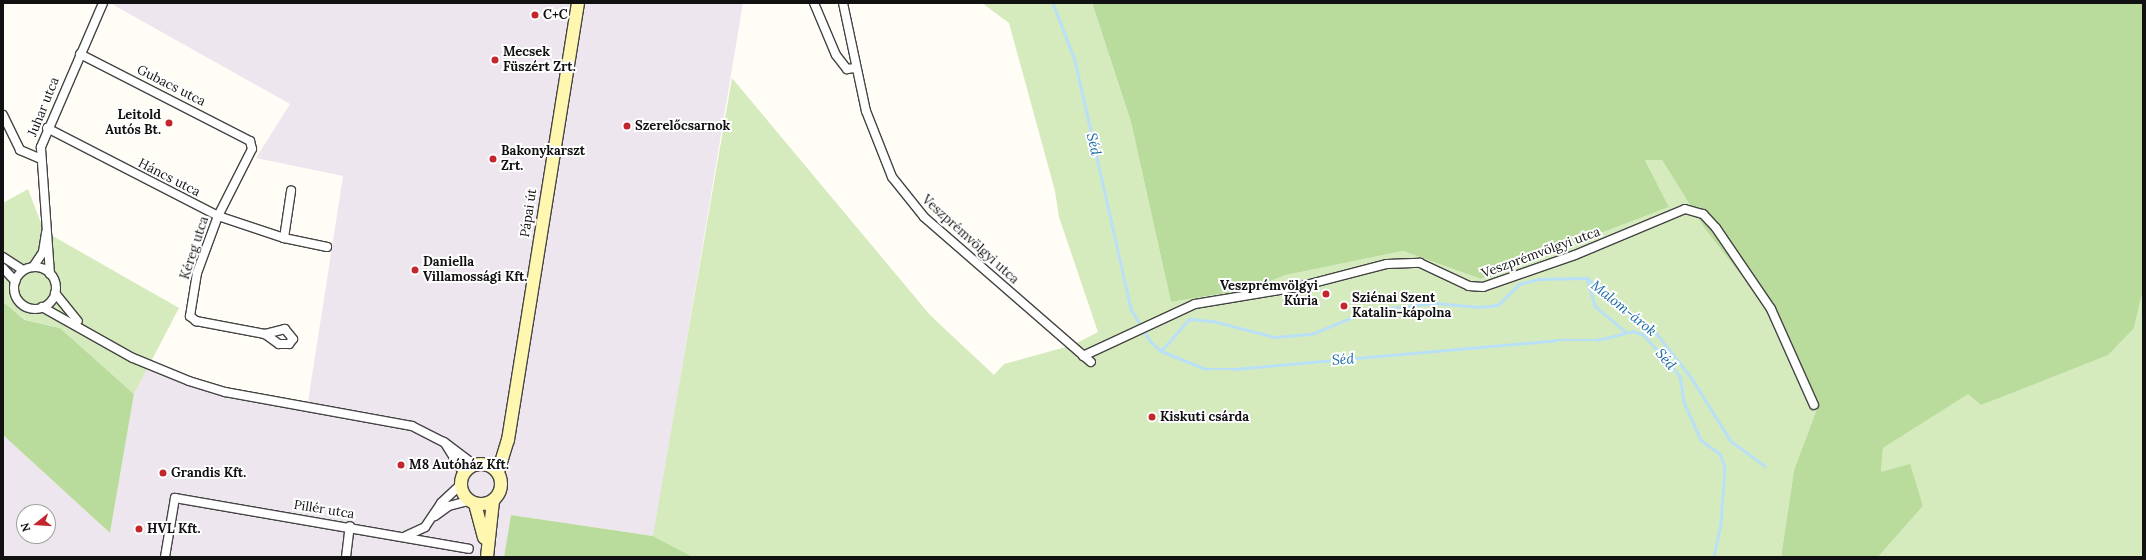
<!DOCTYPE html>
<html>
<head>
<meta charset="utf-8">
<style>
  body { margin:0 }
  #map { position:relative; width:2146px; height:560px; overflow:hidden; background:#fffdf5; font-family:Lora,serif }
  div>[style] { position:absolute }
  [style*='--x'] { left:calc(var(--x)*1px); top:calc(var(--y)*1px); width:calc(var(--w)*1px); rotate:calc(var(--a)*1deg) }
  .industrial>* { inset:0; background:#eee6ef }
  .green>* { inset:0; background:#d5ebbd }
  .forest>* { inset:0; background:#b9dc9c }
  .stream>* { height:2.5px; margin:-1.25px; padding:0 1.25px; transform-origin:1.25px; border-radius:1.25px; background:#b9e0f7 }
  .roads { filter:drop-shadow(1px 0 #444) drop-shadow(-1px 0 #444) drop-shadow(0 1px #444) drop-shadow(0 -1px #444) }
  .street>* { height:8px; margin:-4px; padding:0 4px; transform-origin:4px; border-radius:4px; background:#fff }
  .street>.ring { margin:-4px; padding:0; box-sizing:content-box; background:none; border:8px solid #fff; border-radius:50% }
  .secondary>* { height:12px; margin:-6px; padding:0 6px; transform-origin:6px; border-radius:6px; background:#fff6b0 }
  .secondary>.ring { margin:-6px; padding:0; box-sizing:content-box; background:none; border:12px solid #fff6b0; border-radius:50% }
  .dots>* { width:11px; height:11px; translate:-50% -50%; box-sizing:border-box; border:2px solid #fff; border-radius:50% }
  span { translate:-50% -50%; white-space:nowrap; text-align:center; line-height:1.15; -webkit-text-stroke:4px #fff; paint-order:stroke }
  .poi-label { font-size:13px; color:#111; font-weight:700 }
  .left { translate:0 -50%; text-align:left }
  .right { translate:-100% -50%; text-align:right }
  .street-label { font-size:13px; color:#111 }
  .water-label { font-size:14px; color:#1768a6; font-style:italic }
  .frame { position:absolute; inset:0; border:4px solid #111; pointer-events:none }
  .north { position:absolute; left:16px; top:504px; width:40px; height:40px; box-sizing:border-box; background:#fff; border:1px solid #a0a0a0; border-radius:50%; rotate:253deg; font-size:11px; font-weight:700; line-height:16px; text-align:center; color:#111 }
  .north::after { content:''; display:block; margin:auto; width:14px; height:18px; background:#c4262e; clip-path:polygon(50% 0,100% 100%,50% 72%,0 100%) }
</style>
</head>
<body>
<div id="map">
  <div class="industrial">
    <i style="clip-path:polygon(evenodd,110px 3px,743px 3px,654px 536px,511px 515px,504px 557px,3px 557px,3px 435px,110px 533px,134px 394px,148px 366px,189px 382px,307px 408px,343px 176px,256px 158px,290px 104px,110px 3px,24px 512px,48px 512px,48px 536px,24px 536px,24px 512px)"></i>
  </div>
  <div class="green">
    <i style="clip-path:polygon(982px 3px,1092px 3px,1131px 122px,1171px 302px,1250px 289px,1286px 275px,1403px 251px,1481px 279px,1669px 207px,1645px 160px,1662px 160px,1705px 229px,1769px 311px,1818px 406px,1794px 470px,1781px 557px,693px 557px,653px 536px,732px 78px,930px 315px,994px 375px,1004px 364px,1073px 345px,1098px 332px,1059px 217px,1055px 191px,1009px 23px)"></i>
    <i style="clip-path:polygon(28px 189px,44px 231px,179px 308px,134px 394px,60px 328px,26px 320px,4px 304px,3px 203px)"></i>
    <i style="clip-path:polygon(2143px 290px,2143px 557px,1878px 557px,1923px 506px,1881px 472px,1883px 448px,1968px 393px,1981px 405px,2037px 380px,2134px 328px)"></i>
  </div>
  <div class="forest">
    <i style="clip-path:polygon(1092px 3px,2143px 3px,2143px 290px,2134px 328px,2108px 355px,1981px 405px,1968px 394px,1883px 448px,1881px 472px,1910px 464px,1923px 506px,1878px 557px,1781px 557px,1794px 470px,1818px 406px,1769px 311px,1705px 229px,1662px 160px,1645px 160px,1669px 207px,1481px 279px,1403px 251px,1286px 275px,1250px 289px,1171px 302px,1131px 122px)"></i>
    <i style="clip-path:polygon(3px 302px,25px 320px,60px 328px,134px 394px,110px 533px,3px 435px)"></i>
    <i style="clip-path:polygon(511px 515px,653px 536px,693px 557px,504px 557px)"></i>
  </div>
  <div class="stream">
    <i style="--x:1053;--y:3;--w:61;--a:68.9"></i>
    <i style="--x:1075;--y:60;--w:255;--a:77.3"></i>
    <i style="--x:1131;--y:309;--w:37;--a:59"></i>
    <i style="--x:1150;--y:341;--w:15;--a:42"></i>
    <i style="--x:1161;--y:351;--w:48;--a:21.8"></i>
    <i style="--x:1206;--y:369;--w:28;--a:0"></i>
    <i style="--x:1234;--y:369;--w:323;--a:-5.1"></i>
    <i style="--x:1556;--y:340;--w:42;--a:0"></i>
    <i style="--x:1598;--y:340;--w:36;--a:-14"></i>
    <i style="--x:1633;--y:331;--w:12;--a:20"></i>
    <i style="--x:1644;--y:335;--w:55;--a:48.7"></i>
    <i style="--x:1680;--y:376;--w:26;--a:81"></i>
    <i style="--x:1684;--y:402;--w:42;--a:65.9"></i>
    <i style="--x:1701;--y:440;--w:24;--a:36"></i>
    <i style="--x:1720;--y:454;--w:14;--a:69"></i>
    <i style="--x:1725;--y:467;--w:57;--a:94"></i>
    <i style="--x:1721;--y:524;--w:34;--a:102"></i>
    <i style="--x:1587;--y:279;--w:28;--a:73"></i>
    <i style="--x:1595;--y:306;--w:40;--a:40"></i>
    <i style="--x:1161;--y:351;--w:43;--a:-48.8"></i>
    <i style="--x:1189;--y:319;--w:24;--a:5"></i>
    <i style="--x:1213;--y:321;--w:64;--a:14.5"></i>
    <i style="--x:1275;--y:337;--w:37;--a:-5"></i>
    <i style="--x:1312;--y:334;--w:63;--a:-22.5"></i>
    <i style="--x:1370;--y:310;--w:64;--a:-6.2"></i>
    <i style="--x:1434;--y:303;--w:45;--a:5.1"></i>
    <i style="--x:1479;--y:307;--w:19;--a:-6"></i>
    <i style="--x:1498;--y:305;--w:30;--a:-45"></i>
    <i style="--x:1519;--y:284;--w:21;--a:-14"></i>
    <i style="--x:1539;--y:279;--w:48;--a:-1.2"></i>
    <i style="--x:1587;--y:278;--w:90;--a:38.7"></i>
    <i style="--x:1657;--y:334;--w:55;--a:51.7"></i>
    <i style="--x:1691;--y:377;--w:75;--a:58"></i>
    <i style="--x:1731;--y:441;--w:42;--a:36.3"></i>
  </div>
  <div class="roads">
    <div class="street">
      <i style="--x:814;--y:3;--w:56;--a:67.1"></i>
      <i style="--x:836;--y:55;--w:18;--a:52"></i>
      <i style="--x:847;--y:69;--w:8;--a:-7"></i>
      <i style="--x:843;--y:3;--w:110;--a:78"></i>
      <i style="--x:866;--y:111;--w:71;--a:68.5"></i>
      <i style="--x:892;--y:177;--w:51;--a:51.3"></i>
      <i style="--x:924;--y:217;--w:221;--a:41"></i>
      <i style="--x:80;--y:54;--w:191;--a:27.1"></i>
      <i style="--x:250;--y:141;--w:8;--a:76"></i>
      <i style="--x:252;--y:149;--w:75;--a:116.9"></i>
      <i style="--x:218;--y:216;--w:61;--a:110.2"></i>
      <i style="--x:197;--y:273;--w:44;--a:99.2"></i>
      <i style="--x:190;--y:316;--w:8;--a:40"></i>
      <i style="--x:196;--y:321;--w:70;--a:10.7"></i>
      <i style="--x:265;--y:334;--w:17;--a:36"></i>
      <i style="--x:279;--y:344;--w:10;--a:0"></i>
      <i style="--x:289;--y:344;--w:6;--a:-51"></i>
      <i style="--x:293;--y:339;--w:13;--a:-129"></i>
      <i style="--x:285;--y:329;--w:21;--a:166"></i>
      <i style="--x:3;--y:115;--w:39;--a:64"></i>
      <i style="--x:20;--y:150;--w:23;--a:23"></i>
      <i style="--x:47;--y:128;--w:192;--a:27.2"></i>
      <i style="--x:218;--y:216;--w:70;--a:18.4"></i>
      <i style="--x:284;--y:238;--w:44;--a:11.8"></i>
      <i style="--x:284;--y:238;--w:48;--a:-81.5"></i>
      <i style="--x:3;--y:257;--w:24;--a:33"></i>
      <i style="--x:33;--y:267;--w:18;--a:-56"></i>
      <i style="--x:43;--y:252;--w:20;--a:-81"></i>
      <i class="ring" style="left:14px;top:267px;width:34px;height:34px"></i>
      <i style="--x:3;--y:268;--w:18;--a:47"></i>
      <i style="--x:50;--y:274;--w:127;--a:-94.1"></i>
      <i style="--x:41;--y:147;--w:157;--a:-66.7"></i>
      <i style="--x:55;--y:293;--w:36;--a:51"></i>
      <i style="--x:42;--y:307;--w:104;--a:29.3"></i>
      <i style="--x:133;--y:358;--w:61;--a:22.3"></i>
      <i style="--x:189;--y:381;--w:38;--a:17"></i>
      <i style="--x:225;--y:392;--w:190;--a:10.3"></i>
      <i style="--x:412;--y:426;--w:36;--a:27"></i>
      <i style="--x:444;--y:442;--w:39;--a:37"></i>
      <i style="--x:1083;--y:356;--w:123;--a:-24.9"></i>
      <i style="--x:1195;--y:304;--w:104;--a:-9.4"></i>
      <i style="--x:1298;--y:287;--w:92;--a:-14.5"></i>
      <i style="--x:1387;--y:264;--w:33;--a:-2"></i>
      <i style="--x:1420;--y:263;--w:54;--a:25.1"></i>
      <i style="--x:1469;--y:286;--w:14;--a:4"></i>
      <i style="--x:1483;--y:287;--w:97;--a:-19.2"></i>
      <i style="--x:1575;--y:255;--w:119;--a:-22.7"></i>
      <i style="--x:1685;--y:209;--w:19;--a:16"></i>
      <i style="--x:1703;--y:214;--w:19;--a:47"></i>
      <i style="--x:1716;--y:228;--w:98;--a:55.8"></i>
      <i style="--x:1771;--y:309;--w:105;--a:65.9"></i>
      <i style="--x:446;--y:445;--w:34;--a:58"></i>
      <i style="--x:435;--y:516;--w:17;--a:-36"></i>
      <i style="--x:449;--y:506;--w:20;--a:-15"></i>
      <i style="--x:406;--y:536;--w:21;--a:-25"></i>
      <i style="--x:425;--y:527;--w:29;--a:-56"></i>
      <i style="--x:441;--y:503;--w:26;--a:-43"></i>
      <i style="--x:165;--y:557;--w:60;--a:-80.4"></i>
      <i style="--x:175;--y:498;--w:298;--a:9.8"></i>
      <i style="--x:346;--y:557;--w:31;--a:-83"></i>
    </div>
    <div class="secondary">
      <i class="ring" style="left:461px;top:464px;width:28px;height:28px"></i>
      <i style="--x:498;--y:472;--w:34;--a:-73"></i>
      <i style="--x:508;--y:440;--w:443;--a:-80.9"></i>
      <i style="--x:475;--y:504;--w:35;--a:75"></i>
      <i style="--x:487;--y:557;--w:56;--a:-83.9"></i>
    </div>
  </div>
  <div class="dots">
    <i style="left:535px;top:15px;background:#c4262e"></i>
    <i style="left:495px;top:60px;background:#c4262e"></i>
    <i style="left:169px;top:123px;background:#c4262e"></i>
    <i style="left:627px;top:126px;background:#c4262e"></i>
    <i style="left:493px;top:159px;background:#c4262e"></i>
    <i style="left:415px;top:270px;background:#c4262e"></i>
    <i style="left:1326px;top:294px;background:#c4262e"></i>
    <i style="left:1344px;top:306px;background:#c4262e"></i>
    <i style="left:1152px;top:417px;background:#c4262e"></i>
    <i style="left:401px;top:465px;background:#c4262e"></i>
    <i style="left:163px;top:473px;background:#c4262e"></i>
    <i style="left:139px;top:529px;background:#c4262e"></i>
  </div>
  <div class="poi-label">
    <span class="left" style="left:543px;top:15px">C+C</span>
    <span class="left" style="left:503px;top:60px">Mecsek<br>Füszért Zrt.</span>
    <span class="right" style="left:161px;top:123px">Leitold<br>Autós Bt.</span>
    <span class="left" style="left:635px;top:126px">Szerelőcsarnok</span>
    <span class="left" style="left:501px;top:159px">Bakonykarszt<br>Zrt.</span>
    <span class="left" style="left:423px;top:270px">Daniella<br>Villamossági Kft.</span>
    <span class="right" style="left:1318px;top:294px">Veszprémvölgyi<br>Kúria</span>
    <span class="left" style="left:1352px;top:306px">Sziénai Szent<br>Katalin-kápolna</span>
    <span class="left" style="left:1160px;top:417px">Kiskuti csárda</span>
    <span class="left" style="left:409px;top:465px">M8 Autóház Kft.</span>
    <span class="left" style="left:171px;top:473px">Grandis Kft.</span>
    <span class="left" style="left:147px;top:529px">HVL Kft.</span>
  </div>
  <div class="street-label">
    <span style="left:171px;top:86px;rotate:27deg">Gubacs utca</span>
    <span style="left:44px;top:107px;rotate:-68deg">Juhar utca</span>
    <span style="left:169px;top:178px;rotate:27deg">Háncs utca</span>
    <span style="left:529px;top:213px;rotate:-81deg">Pápai út</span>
    <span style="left:970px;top:240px;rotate:42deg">Veszprémvölgyi utca</span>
    <span style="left:195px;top:248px;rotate:-72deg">Kéreg utca</span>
    <span style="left:1541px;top:253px;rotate:-20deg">Veszprémvölgyi utca</span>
    <span style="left:324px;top:510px;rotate:9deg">Pillér utca</span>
  </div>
  <div class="water-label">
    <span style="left:1094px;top:144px;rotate:77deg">Séd</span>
    <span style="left:1624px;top:308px;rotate:39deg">Malom-árok</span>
    <span style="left:1343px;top:359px;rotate:-4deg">Séd</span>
    <span style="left:1666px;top:359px;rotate:50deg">Séd</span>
  </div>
  <div class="frame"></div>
  <div class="north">N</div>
</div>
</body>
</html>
